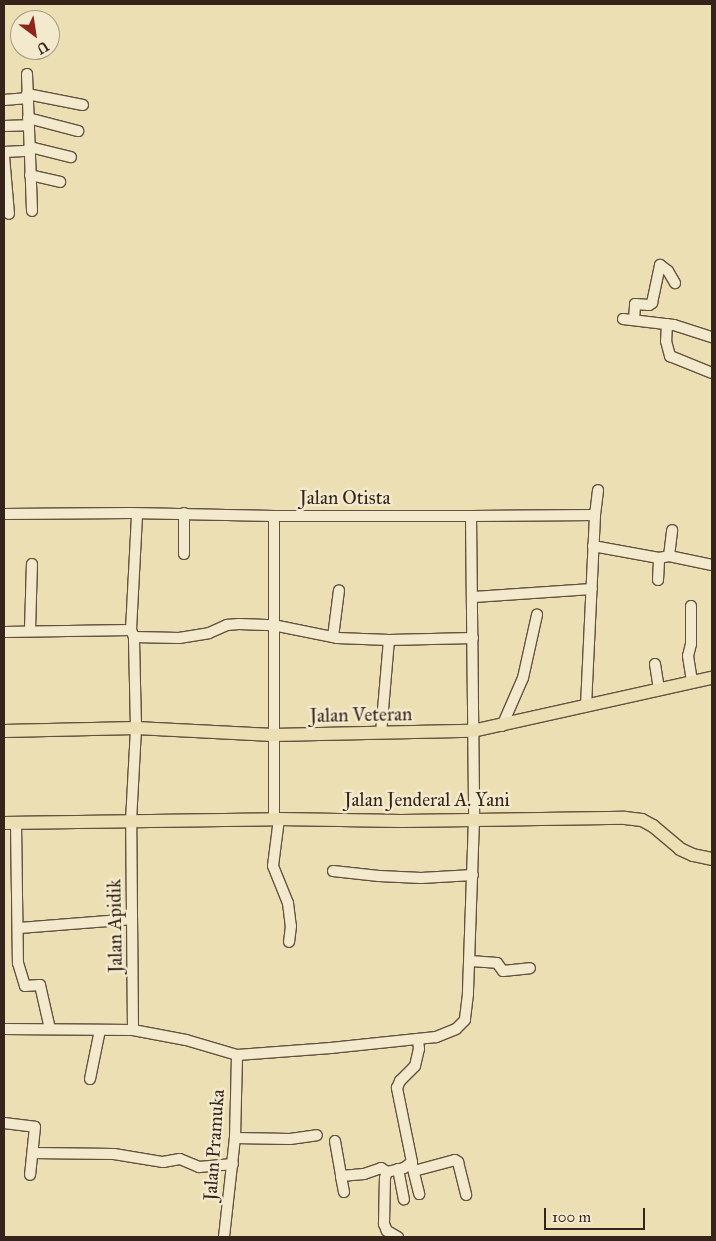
<!DOCTYPE html>
<html>
<head>
<meta charset="utf-8">
<style>
  body { margin:0 }
  #map { position:relative; width:716px; height:1241px; overflow:hidden; background:#ecdfb3; font-family:"IM FELL Great Primer",serif }
  div>[style] { position:absolute }
  [style*='--x'] { left:calc(var(--x)*1px); top:calc(var(--y)*1px); width:calc(var(--w)*1px); rotate:calc(var(--a)*1deg) }
  .roads { filter:drop-shadow(1px 0 #645240) drop-shadow(-1px 0 #645240) drop-shadow(0 1px #645240) drop-shadow(0 -1px #645240) }
  .minor>* { height:10px; margin:-5px; padding:0 5px; transform-origin:5px; border-radius:5px; background:#f3eace }
  .major>* { height:12px; margin:-6px; padding:0 6px; transform-origin:6px; border-radius:6px; background:#ecdfb3 }
  span { translate:-50% -50%; white-space:nowrap; text-align:center; line-height:1.15; -webkit-text-stroke:5px #f3eace; paint-order:stroke }
  .street-label { font-size:19px; color:#36231a }
  .frame { position:absolute; inset:0; border:5px solid #36231a; pointer-events:none }
  .north { position:absolute; left:10px; top:10px; width:50px; height:50px; box-sizing:border-box; background:#f3eace; border:1px solid #a79a86; border-radius:50%; rotate:149deg; font-size:14px; font-weight:700; line-height:20px; text-align:center; color:#36231a }
  .north::after { content:''; display:block; margin:auto; width:18px; height:22px; background:#8f2418; clip-path:polygon(50% 0,100% 100%,50% 72%,0 100%) }
  .scale { position:absolute; left:544px; top:1208px; width:101px; height:22px; box-sizing:border-box; border:2px solid #36231a; border-top:0; padding-left:6px; font-size:15px; line-height:18px; white-space:nowrap; color:#36231a; -webkit-text-stroke:4px #f3eace; paint-order:stroke }
</style>
</head>
<body>
<div id="map">
  <div class="roads">
    <div class="minor">
      <i style="--x:27;--y:74;--w:137;--a:87.9"></i>
      <i style="--x:27;--y:94;--w:57;--a:11.1"></i>
      <i style="--x:4;--y:100;--w:24;--a:-5"></i>
      <i style="--x:28;--y:118;--w:52;--a:14.6"></i>
      <i style="--x:4;--y:126;--w:24;--a:-2"></i>
      <i style="--x:4;--y:152;--w:20;--a:-3"></i>
      <i style="--x:24;--y:151;--w:10;--a:-17"></i>
      <i style="--x:34;--y:148;--w:38;--a:14"></i>
      <i style="--x:4;--y:156;--w:58;--a:85.1"></i>
      <i style="--x:30;--y:175;--w:31;--a:13"></i>
      <i style="--x:623;--y:319;--w:51;--a:6.7"></i>
      <i style="--x:674;--y:325;--w:40;--a:18"></i>
      <i style="--x:634;--y:320;--w:16;--a:-86"></i>
      <i style="--x:635;--y:304;--w:14;--a:4"></i>
      <i style="--x:649;--y:305;--w:4;--a:-34"></i>
      <i style="--x:652;--y:303;--w:39;--a:-78"></i>
      <i style="--x:660;--y:265;--w:10;--a:37"></i>
      <i style="--x:668;--y:271;--w:14;--a:60"></i>
      <i style="--x:667;--y:324;--w:17;--a:93"></i>
      <i style="--x:666;--y:341;--w:16;--a:75"></i>
      <i style="--x:670;--y:356;--w:45;--a:22"></i>
      <i style="--x:4;--y:514;--w:127;--a:-0.5"></i>
      <i style="--x:131;--y:513;--w:143;--a:1.2"></i>
      <i style="--x:274;--y:516;--w:197;--a:0"></i>
      <i style="--x:471;--y:516;--w:303;--a:89.4"></i>
      <i style="--x:474;--y:819;--w:175;--a:92"></i>
      <i style="--x:468;--y:994;--w:26;--a:97"></i>
      <i style="--x:465;--y:1020;--w:13;--a:135"></i>
      <i style="--x:456;--y:1029;--w:22;--a:158"></i>
      <i style="--x:436;--y:1037;--w:106;--a:174"></i>
      <i style="--x:331;--y:1048;--w:94;--a:175.7"></i>
      <i style="--x:237;--y:1055;--w:53;--a:-163.6"></i>
      <i style="--x:186;--y:1040;--w:54;--a:-169.3"></i>
      <i style="--x:133;--y:1030;--w:129;--a:-179.6"></i>
      <i style="--x:471;--y:516;--w:124;--a:-0.5"></i>
      <i style="--x:593;--y:546;--w:67;--a:10.3"></i>
      <i style="--x:659;--y:558;--w:10;--a:-11"></i>
      <i style="--x:669;--y:556;--w:44;--a:11.8"></i>
      <i style="--x:184;--y:554;--w:41;--a:-90"></i>
      <i style="--x:669;--y:556;--w:26;--a:-83"></i>
      <i style="--x:658;--y:580;--w:22;--a:-87"></i>
      <i style="--x:474;--y:597;--w:118;--a:-3.9"></i>
      <i style="--x:691;--y:606;--w:38;--a:90"></i>
      <i style="--x:691;--y:644;--w:12;--a:104"></i>
      <i style="--x:688;--y:656;--w:26;--a:81"></i>
      <i style="--x:30;--y:630;--w:66;--a:-88.3"></i>
      <i style="--x:4;--y:632;--w:127;--a:-0.9"></i>
      <i style="--x:134;--y:637;--w:45;--a:1.3"></i>
      <i style="--x:179;--y:638;--w:30;--a:-9"></i>
      <i style="--x:209;--y:633;--w:20;--a:-24"></i>
      <i style="--x:227;--y:625;--w:12;--a:-5"></i>
      <i style="--x:239;--y:624;--w:34;--a:2"></i>
      <i style="--x:273;--y:625;--w:65;--a:11.5"></i>
      <i style="--x:337;--y:638;--w:52;--a:2.2"></i>
      <i style="--x:389;--y:640;--w:84;--a:-1.4"></i>
      <i style="--x:333;--y:637;--w:47;--a:-82.7"></i>
      <i style="--x:655;--y:664;--w:25;--a:81"></i>
      <i style="--x:586;--y:706;--w:191;--a:-87.3"></i>
      <i style="--x:595;--y:515;--w:25;--a:-83"></i>
      <i style="--x:502;--y:726;--w:52;--a:-66.4"></i>
      <i style="--x:523;--y:678;--w:65;--a:-77.5"></i>
      <i style="--x:381;--y:733;--w:93;--a:-85.1"></i>
      <i style="--x:274;--y:819;--w:303;--a:-90"></i>
      <i style="--x:279;--y:819;--w:47;--a:97.3"></i>
      <i style="--x:273;--y:866;--w:40;--a:68"></i>
      <i style="--x:288;--y:903;--w:23;--a:83"></i>
      <i style="--x:291;--y:926;--w:16;--a:97"></i>
      <i style="--x:16;--y:823;--w:140;--a:89.2"></i>
      <i style="--x:18;--y:963;--w:24;--a:73"></i>
      <i style="--x:25;--y:986;--w:15;--a:-4"></i>
      <i style="--x:40;--y:985;--w:45;--a:77.2"></i>
      <i style="--x:333;--y:871;--w:46;--a:6.2"></i>
      <i style="--x:379;--y:876;--w:42;--a:2.7"></i>
      <i style="--x:421;--y:878;--w:52;--a:-3.3"></i>
      <i style="--x:18;--y:928;--w:114;--a:-4.5"></i>
      <i style="--x:470;--y:961;--w:27;--a:4"></i>
      <i style="--x:497;--y:963;--w:10;--a:53"></i>
      <i style="--x:503;--y:971;--w:27;--a:-6"></i>
      <i style="--x:133;--y:1030;--w:209;--a:-90.5"></i>
      <i style="--x:131;--y:821;--w:93;--a:-86.9"></i>
      <i style="--x:136;--y:728;--w:91;--a:-91.3"></i>
      <i style="--x:134;--y:637;--w:8;--a:-113"></i>
      <i style="--x:131;--y:630;--w:116;--a:-87"></i>
      <i style="--x:90;--y:1079;--w:50;--a:-78.5"></i>
      <i style="--x:4;--y:1123;--w:31;--a:7"></i>
      <i style="--x:35;--y:1127;--w:48;--a:95.9"></i>
      <i style="--x:235;--y:1138;--w:55;--a:1"></i>
      <i style="--x:290;--y:1139;--w:27;--a:-8"></i>
      <i style="--x:335;--y:1141;--w:36;--a:80"></i>
      <i style="--x:33;--y:1153;--w:81;--a:0.7"></i>
      <i style="--x:114;--y:1154;--w:50;--a:9.3"></i>
      <i style="--x:163;--y:1162;--w:17;--a:-10"></i>
      <i style="--x:180;--y:1159;--w:21;--a:23"></i>
      <i style="--x:199;--y:1167;--w:34;--a:-5"></i>
      <i style="--x:412;--y:1165;--w:30;--a:76"></i>
      <i style="--x:398;--y:1169;--w:31;--a:79"></i>
      <i style="--x:414;--y:1171;--w:42;--a:-15"></i>
      <i style="--x:455;--y:1160;--w:4;--a:34"></i>
      <i style="--x:458;--y:1162;--w:34;--a:76"></i>
      <i style="--x:344;--y:1192;--w:16;--a:-101"></i>
      <i style="--x:341;--y:1176;--w:23;--a:-5"></i>
      <i style="--x:364;--y:1174;--w:18;--a:-19"></i>
      <i style="--x:381;--y:1168;--w:7;--a:34"></i>
      <i style="--x:224;--y:1237;--w:100;--a:-83.7"></i>
      <i style="--x:235;--y:1138;--w:83;--a:-88.6"></i>
      <i style="--x:398;--y:1237;--w:13;--a:-151"></i>
      <i style="--x:387;--y:1231;--w:8;--a:-113"></i>
      <i style="--x:384;--y:1224;--w:46;--a:-88.8"></i>
      <i style="--x:385;--y:1178;--w:6;--a:-72"></i>
      <i style="--x:387;--y:1172;--w:17;--a:-13"></i>
      <i style="--x:404;--y:1168;--w:10;--a:-37"></i>
      <i style="--x:412;--y:1162;--w:76;--a:-101.5"></i>
      <i style="--x:397;--y:1088;--w:8;--a:-67"></i>
      <i style="--x:400;--y:1081;--w:21;--a:-45"></i>
      <i style="--x:415;--y:1066;--w:17;--a:-77"></i>
      <i style="--x:419;--y:1049;--w:10;--a:-96"></i>
    </div>
    <div class="major">
      <i style="--x:4;--y:731;--w:132;--a:-1.3"></i>
      <i style="--x:136;--y:728;--w:137;--a:2.9"></i>
      <i style="--x:273;--y:735;--w:199;--a:-1.2"></i>
      <i style="--x:472;--y:731;--w:246;--a:-12.5"></i>
      <i style="--x:4;--y:823;--w:275;--a:-0.8"></i>
      <i style="--x:279;--y:819;--w:122;--a:0.9"></i>
      <i style="--x:401;--y:821;--w:224;--a:-0.8"></i>
      <i style="--x:625;--y:818;--w:17;--a:7"></i>
      <i style="--x:642;--y:820;--w:13;--a:29"></i>
      <i style="--x:653;--y:826;--w:35;--a:40"></i>
      <i style="--x:680;--y:849;--w:14;--a:25"></i>
      <i style="--x:693;--y:855;--w:19;--a:12"></i>
    </div>
  </div>
  <div class="street-label">
    <span style="left:345px;top:498px">Jalan Otista</span>
    <span style="left:361px;top:715px;rotate:-1deg">Jalan Veteran</span>
    <span style="left:427px;top:800px">Jalan Jenderal A. Yani</span>
    <span style="left:115px;top:926px;rotate:-91deg">Jalan Apidik</span>
    <span style="left:214px;top:1145px;rotate:-86deg">Jalan Pramuka</span>
  </div>
  <div class="frame"></div>
  <div class="north">U</div>
  <div class="scale">100 m</div>
</div>
</body>
</html>
